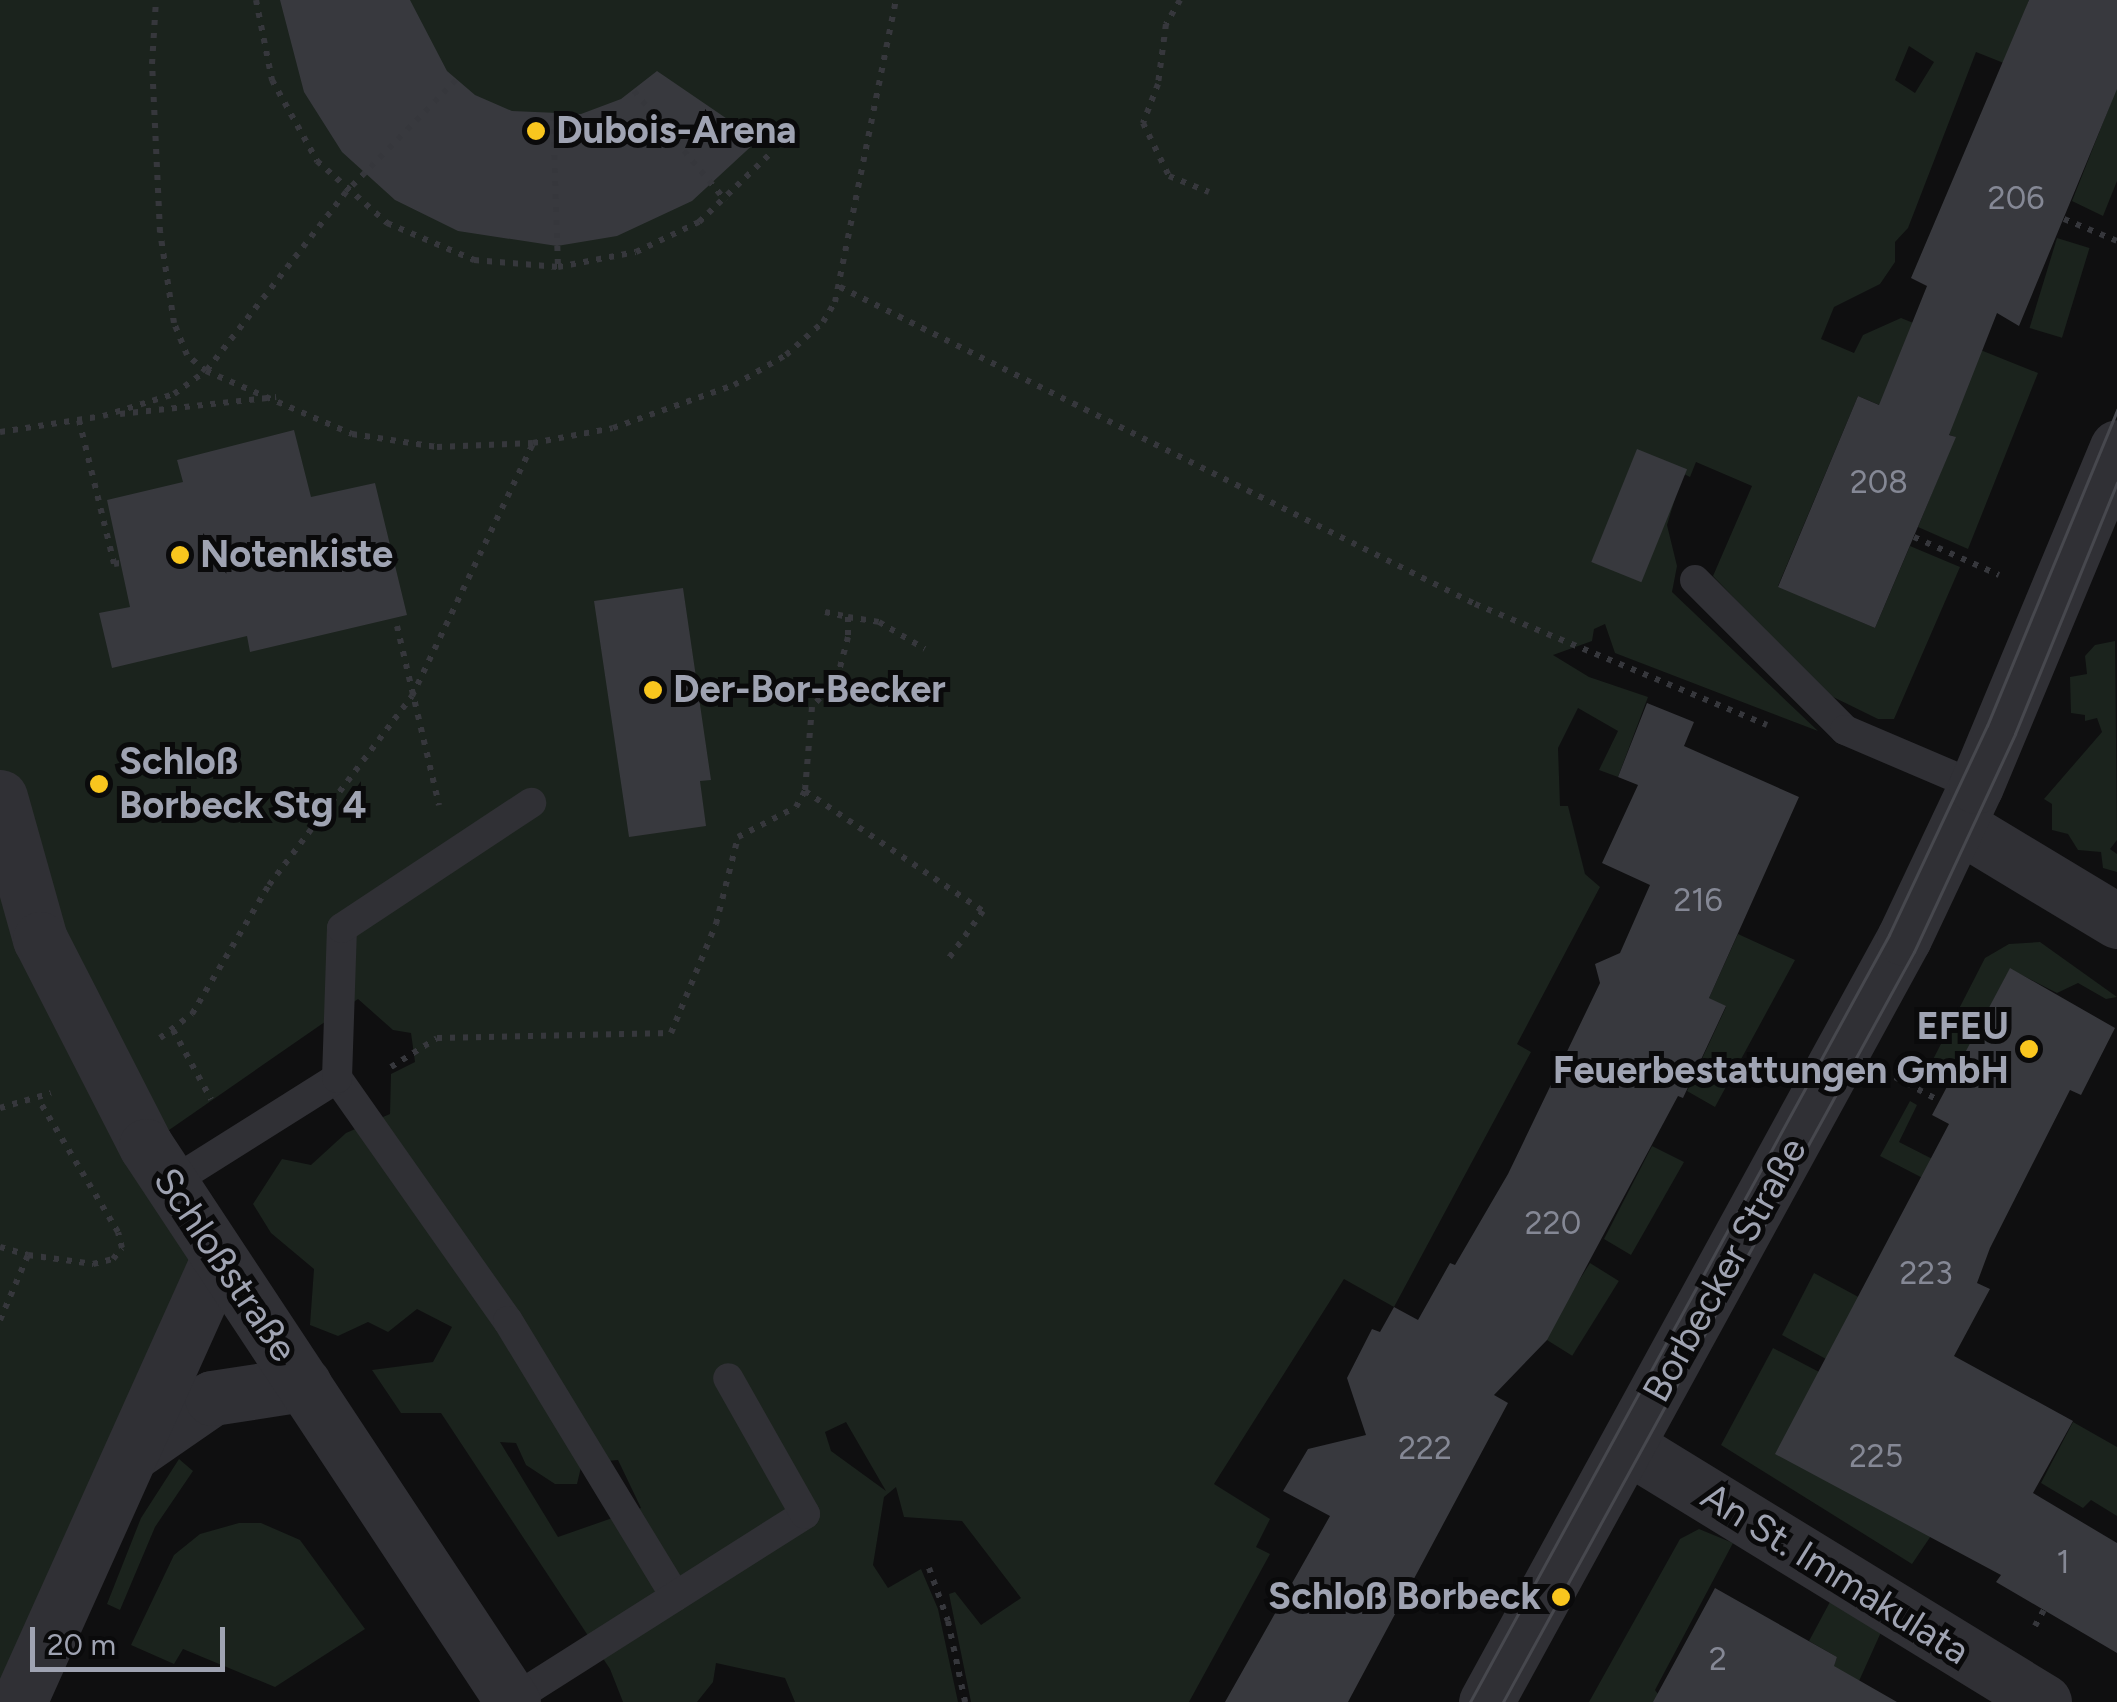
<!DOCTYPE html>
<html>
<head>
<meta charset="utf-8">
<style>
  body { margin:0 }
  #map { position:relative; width:2117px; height:1702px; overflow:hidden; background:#0f0f10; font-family:Figtree,sans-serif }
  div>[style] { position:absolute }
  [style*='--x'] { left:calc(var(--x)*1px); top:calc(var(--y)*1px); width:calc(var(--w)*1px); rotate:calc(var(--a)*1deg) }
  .green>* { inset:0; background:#1b231d; transform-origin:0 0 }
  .building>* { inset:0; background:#38393e; transform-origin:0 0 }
  .path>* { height:6px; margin-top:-3px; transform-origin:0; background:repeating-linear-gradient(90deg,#36373c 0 5px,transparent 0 13px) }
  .service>* { height:30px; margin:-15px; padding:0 15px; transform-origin:15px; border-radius:15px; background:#303035 }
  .minor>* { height:55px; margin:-27.5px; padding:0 27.5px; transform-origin:27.5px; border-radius:27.5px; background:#303035 }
  .tertiary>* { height:55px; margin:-27.5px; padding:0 27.5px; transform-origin:27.5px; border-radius:27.5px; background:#303035 }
  .tram>* { height:2.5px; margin:-1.25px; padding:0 1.25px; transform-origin:1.25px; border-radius:1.25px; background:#47484e }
  .dots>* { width:28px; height:28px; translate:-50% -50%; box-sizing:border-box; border:5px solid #0a0a0b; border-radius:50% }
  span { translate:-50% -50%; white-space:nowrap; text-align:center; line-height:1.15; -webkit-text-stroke:10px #0a0a0b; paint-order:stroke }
  .number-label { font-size:32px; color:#858895 }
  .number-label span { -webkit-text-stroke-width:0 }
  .poi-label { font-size:38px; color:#9fa3b2; font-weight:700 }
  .left { translate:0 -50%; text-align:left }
  .right { translate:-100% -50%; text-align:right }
  .street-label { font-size:38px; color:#9fa3b2 }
  .scale { position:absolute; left:30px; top:1627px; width:195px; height:45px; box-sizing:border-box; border:5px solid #9fa3b2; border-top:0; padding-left:12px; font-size:30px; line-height:35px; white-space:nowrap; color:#9fa3b2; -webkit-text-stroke:8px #0a0a0b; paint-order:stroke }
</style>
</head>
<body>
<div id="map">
  <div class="green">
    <i style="clip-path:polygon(evenodd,0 0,2029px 0,2026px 8px,2117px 50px,2117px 181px,2103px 216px,2072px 201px,2110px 105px,1976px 52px,1908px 228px,1895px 242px,1895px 262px,1880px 284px,1834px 307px,1821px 339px,1854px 353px,1863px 335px,1901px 318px,2038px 373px,1968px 549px,1918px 527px,1955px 437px,1858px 396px,1778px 586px,1875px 628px,1910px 546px,1960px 567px,1894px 719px,1878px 719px,1825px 693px,1713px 576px,1752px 486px,1696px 462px,1690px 477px,1660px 462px,1677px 492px,1667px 525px,1677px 566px,1672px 592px,1818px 731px,1615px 653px,1605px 624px,1594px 629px,1592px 641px,1553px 655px,1589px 677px,1648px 697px,1618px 777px,1599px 770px,1618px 731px,1578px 708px,1558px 748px,1560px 806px,1568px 806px,1585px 874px,1600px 887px,1517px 1044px,1531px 1052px,1394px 1307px,1344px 1279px,1214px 1484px,1270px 1519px,1256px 1547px,1270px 1554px,1189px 1702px,971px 1702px,949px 1594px,955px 1592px,981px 1625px,1021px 1598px,962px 1521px,904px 1517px,896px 1487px,884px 1497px,873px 1565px,888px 1588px,921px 1569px,938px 1609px,958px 1702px,795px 1702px,785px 1678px,716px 1663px,713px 1682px,697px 1702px,623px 1702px,610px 1669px,441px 1413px,401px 1413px,372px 1370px,433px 1362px,452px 1327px,417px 1309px,388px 1332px,368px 1322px,338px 1336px,310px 1325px,314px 1269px,271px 1233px,253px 1204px,282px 1159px,311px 1165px,346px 1133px,390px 1114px,391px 1074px,415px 1062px,411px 1033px,393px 1030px,358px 999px,146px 1146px,218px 1259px,0 1702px,0 0,1909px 46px,1934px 62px,1915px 93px,1895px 80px,1909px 46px,0 0,846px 1422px,886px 1491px,831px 1451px,825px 1432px,846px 1422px,0 0,500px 1442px,516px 1443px,526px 1465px,555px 1484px,577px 1484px,582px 1463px,618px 1460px,641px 1508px,558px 1537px,500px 1442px)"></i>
    <i style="left:2057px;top:238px;width:34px;height:94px;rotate:17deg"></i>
    <i style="clip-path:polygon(2115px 641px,2117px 840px,2110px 849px,2117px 854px,2117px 872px,2103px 868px,2101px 852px,2078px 850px,2068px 834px,2052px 830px,2052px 804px,2044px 799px,2102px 732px,2097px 718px,2085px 721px,2085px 715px,2071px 713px,2070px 677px,2087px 674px,2085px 656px,2095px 645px)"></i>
    <i style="clip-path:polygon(1738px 934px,1795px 960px,1715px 1107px,1687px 1091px,1726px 1007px,1709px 998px)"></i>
    <i style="clip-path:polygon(2040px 942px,2117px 997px,2106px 999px,2078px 983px,2057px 993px,2010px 969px,1947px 1089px,1924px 1077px,1985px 958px,2009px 944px)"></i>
    <i style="clip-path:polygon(1910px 1101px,1917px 1105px,1899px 1142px,2015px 1201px,1975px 1205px,1880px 1156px)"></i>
    <i style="clip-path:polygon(1652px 1146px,1684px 1162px,1631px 1255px,1604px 1239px)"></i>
    <i style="left:1590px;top:1263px;width:34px;height:88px;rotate:32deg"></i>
    <i style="clip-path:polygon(1814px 1273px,1938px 1340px,1925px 1413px,1782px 1335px)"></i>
    <i style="clip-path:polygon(1773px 1348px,1823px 1374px,1943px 1518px,1912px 1564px,1721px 1445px)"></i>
    <i style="clip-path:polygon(2073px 1422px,2117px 1447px,2117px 1516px,2091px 1500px,2083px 1508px,2041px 1483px)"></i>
    <i style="clip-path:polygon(179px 1459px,193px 1471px,155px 1527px,120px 1610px,107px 1604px,141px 1518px)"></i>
    <i style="clip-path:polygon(239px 1523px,261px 1523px,300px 1540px,365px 1629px,275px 1687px,183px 1649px,174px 1664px,131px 1645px,174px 1555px,200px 1534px)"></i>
    <i style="clip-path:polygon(1699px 1529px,1733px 1543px,1655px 1690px,1664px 1702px,1589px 1702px,1680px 1539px)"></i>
    <i style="clip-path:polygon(1831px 1600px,1882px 1630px,1859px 1681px,1833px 1667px,1837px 1657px,1809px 1641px)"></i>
  </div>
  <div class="building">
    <i style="clip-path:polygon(280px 0,410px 0,447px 71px,475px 95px,512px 111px,581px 114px,621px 99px,657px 71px,758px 140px,692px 201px,617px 236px,557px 246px,458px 231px,395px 200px,342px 152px,304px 92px)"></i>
    <i style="clip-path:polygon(2029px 0,2117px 0,2117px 89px,2019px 326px,1997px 313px,1949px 435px,1956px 437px,1875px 628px,1778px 587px,1858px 396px,1879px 405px,1927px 286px,1911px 278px)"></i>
    <i style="clip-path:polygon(294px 430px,311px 497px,375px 483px,407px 615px,250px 652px,247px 636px,112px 668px,99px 613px,130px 607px,107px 500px,183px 482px,177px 460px)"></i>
    <i style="left:1637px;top:449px;width:54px;height:122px;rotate:22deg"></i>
    <i style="clip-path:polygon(683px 588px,711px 780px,700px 781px,706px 826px,629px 837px,594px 601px)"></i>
    <i style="clip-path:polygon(1647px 703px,1694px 722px,1684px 746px,1799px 797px,1709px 998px,1726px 1006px,1683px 1098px,1678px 1096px,1547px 1340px,1494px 1395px,1508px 1403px,1348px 1702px,1225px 1702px,1330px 1516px,1283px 1491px,1308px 1449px,1366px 1435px,1347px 1378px,1372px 1329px,1380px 1332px,1394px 1307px,1418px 1320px,1450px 1263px,1455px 1265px,1508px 1174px,1600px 983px,1595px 964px,1620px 953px,1650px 885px,1602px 863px,1638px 785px,1618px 777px)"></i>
    <i style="clip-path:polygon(2010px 968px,2115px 1028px,2081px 1095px,2070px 1090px,1990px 1248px,1977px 1283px,1990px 1289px,1954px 1356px,2073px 1421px,2033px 1493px,2117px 1543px,2117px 1653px,1996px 1582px,2001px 1575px,1775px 1454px,1949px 1124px,1932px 1115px)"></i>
    <i style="clip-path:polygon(1715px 1588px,1837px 1657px,1834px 1666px,1897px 1702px,1653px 1702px)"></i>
  </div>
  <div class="path">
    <i style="--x:256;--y:0;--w:82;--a:78.7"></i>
    <i style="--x:272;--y:80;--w:93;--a:60.9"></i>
    <i style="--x:317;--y:161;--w:94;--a:41.5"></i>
    <i style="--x:387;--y:223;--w:95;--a:23"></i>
    <i style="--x:474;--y:260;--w:84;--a:4.8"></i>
    <i style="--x:558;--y:267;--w:79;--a:-10.9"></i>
    <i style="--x:636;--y:252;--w:70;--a:-25.5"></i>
    <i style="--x:699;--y:222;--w:98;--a:-43.8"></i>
    <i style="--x:1180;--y:0;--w:28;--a:120"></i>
    <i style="--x:1166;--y:24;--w:61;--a:97.6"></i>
    <i style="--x:1158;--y:84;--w:42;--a:111"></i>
    <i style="--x:1143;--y:123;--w:59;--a:63.9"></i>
    <i style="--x:1169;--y:176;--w:43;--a:21.8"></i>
    <i style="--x:456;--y:80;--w:157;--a:134.5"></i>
    <i style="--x:346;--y:192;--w:227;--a:128"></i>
    <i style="--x:206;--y:371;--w:159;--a:23.3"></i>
    <i style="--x:352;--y:434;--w:86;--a:8.7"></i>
    <i style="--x:437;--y:447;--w:96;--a:-2.4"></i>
    <i style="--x:533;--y:443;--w:81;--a:-10.6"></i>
    <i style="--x:613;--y:428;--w:128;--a:-19.6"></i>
    <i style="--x:734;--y:385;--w:60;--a:-30"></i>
    <i style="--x:786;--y:355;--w:50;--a:-41.7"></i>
    <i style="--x:823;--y:322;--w:23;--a:-59"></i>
    <i style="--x:835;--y:302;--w:308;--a:-78.6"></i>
    <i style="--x:634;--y:91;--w:143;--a:50.1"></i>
    <i style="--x:553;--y:116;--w:151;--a:88.1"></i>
    <i style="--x:2064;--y:219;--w:57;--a:22.5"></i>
    <i style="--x:840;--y:287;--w:710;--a:26.53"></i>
    <i style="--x:1475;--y:604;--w:316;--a:22.5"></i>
    <i style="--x:120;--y:414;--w:157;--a:-6.2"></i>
    <i style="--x:79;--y:420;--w:148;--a:76.3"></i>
    <i style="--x:114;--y:564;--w:6;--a:-9"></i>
    <i style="--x:0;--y:432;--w:104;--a:-8.8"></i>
    <i style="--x:103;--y:416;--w:74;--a:-17.2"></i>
    <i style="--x:174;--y:394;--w:39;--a:-36"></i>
    <i style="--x:206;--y:371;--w:25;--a:-140"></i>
    <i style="--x:187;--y:355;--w:35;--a:-112"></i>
    <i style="--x:174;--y:323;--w:92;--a:-98.7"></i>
    <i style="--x:160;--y:232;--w:168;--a:-92.7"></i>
    <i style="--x:152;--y:64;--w:64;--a:-86.4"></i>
    <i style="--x:1914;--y:537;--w:93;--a:24.1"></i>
    <i style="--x:825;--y:612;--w:24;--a:12"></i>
    <i style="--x:848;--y:617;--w:20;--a:90"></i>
    <i style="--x:848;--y:637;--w:43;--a:104.7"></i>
    <i style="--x:837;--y:679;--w:38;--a:132"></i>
    <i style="--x:812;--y:707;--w:84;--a:94.8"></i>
    <i style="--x:805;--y:791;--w:215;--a:34"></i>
    <i style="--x:983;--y:911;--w:58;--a:125.9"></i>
    <i style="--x:848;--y:617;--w:31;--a:9"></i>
    <i style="--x:879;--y:622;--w:53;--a:30.4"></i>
    <i style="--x:397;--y:626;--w:184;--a:76.8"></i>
    <i style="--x:173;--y:1030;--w:79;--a:61.2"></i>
    <i style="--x:160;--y:1038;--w:40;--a:-37"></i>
    <i style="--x:192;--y:1014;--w:150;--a:-59.2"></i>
    <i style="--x:269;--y:885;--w:237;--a:-52.9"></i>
    <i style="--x:412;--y:696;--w:280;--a:-64.4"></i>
    <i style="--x:391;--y:1067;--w:54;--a:-32.2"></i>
    <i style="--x:437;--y:1038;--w:234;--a:-1.2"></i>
    <i style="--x:671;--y:1033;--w:118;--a:-67.6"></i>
    <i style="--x:716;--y:924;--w:90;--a:-75.8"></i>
    <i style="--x:738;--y:837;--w:65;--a:-27.3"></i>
    <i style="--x:796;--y:807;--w:18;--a:-61"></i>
    <i style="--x:1895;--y:1077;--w:51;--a:28.1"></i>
    <i style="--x:0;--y:1108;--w:53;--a:-16.4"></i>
    <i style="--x:0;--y:1247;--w:29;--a:16"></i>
    <i style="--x:0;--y:1320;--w:71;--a:-66.7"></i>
    <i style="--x:28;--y:1255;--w:66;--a:7.9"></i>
    <i style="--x:93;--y:1264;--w:21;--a:-14"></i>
    <i style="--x:113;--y:1259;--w:14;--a:-51"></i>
    <i style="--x:122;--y:1248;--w:16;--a:-104"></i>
    <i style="--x:118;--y:1232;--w:155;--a:-121"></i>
    <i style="--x:929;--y:1568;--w:56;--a:70.3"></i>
    <i style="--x:948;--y:1621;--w:83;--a:78.1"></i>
    <i style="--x:2035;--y:1626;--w:18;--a:-61"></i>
  </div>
  <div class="service">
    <i style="--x:1695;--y:580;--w:212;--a:45"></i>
    <i style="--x:1845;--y:730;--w:142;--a:23.1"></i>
    <i style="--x:337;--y:1078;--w:297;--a:54.9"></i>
    <i style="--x:508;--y:1321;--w:322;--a:58.7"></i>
    <i style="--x:169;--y:1184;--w:199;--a:-32.2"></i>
    <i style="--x:337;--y:1078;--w:150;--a:-88.1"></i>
    <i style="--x:342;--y:928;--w:227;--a:-33.5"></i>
    <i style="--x:512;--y:1700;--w:347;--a:-32.4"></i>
    <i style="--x:805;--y:1514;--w:156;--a:-119.5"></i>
  </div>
  <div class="minor">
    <i style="--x:1958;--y:825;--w:186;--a:31.1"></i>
    <i style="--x:1627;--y:1446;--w:489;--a:31.5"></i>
    <i style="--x:137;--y:1450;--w:91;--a:-34.7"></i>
    <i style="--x:212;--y:1398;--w:93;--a:-8.7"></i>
    <i style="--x:19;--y:1702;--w:486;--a:-65.8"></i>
  </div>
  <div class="tertiary">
    <i style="--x:0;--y:797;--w:148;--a:74.3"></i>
    <i style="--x:40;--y:939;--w:233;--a:62.9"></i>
    <i style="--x:146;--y:1146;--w:666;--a:56.57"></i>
    <i style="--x:1486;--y:1702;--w:871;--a:-61.32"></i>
    <i style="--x:1904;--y:938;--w:168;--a:-64.7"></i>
    <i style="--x:1976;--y:786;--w:367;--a:-67.4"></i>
  </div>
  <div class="tram">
    <i style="--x:1470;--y:1702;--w:874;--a:-61.35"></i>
    <i style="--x:1889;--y:935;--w:231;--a:-64.9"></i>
    <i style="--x:1987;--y:726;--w:342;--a:-67.6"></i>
    <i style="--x:1503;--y:1702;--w:855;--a:-61.28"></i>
    <i style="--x:1914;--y:952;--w:240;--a:-65.1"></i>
    <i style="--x:2015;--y:734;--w:271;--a:-67.9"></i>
  </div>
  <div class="dots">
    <i style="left:536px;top:131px;background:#f9c61e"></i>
    <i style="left:180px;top:555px;background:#f9c61e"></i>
    <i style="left:653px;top:690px;background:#f9c61e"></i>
    <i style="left:99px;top:784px;background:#f9c61e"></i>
    <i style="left:2029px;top:1049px;background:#f9c61e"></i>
    <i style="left:1561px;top:1597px;background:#f9c61e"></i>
  </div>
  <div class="number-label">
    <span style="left:2016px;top:198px">206</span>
    <span style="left:1879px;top:482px">208</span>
    <span style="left:1698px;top:900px">216</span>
    <span style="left:1553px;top:1223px">220</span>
    <span style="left:1926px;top:1273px">223</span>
    <span style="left:1425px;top:1448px">222</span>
    <span style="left:1876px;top:1456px">225</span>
    <span style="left:2063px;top:1562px">1</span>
    <span style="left:1718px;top:1659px">2</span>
  </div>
  <div class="poi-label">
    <span class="left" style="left:556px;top:131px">Dubois-Arena</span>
    <span class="left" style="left:200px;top:555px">Notenkiste</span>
    <span class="left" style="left:673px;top:690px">Der-Bor-Becker</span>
    <span class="left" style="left:119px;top:784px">Schloß<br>Borbeck Stg 4</span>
    <span class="right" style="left:2009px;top:1049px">EFEU<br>Feuerbestattungen GmbH</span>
    <span class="right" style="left:1541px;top:1597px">Schloß Borbeck</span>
  </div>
  <div class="street-label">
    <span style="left:225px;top:1265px;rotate:56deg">Schloßstraße</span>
    <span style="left:1725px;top:1270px;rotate:-61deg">Borbecker Straße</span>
    <span style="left:1835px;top:1574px;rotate:32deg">An St. Immakulata</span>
  </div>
  <div class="scale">20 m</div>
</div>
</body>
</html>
